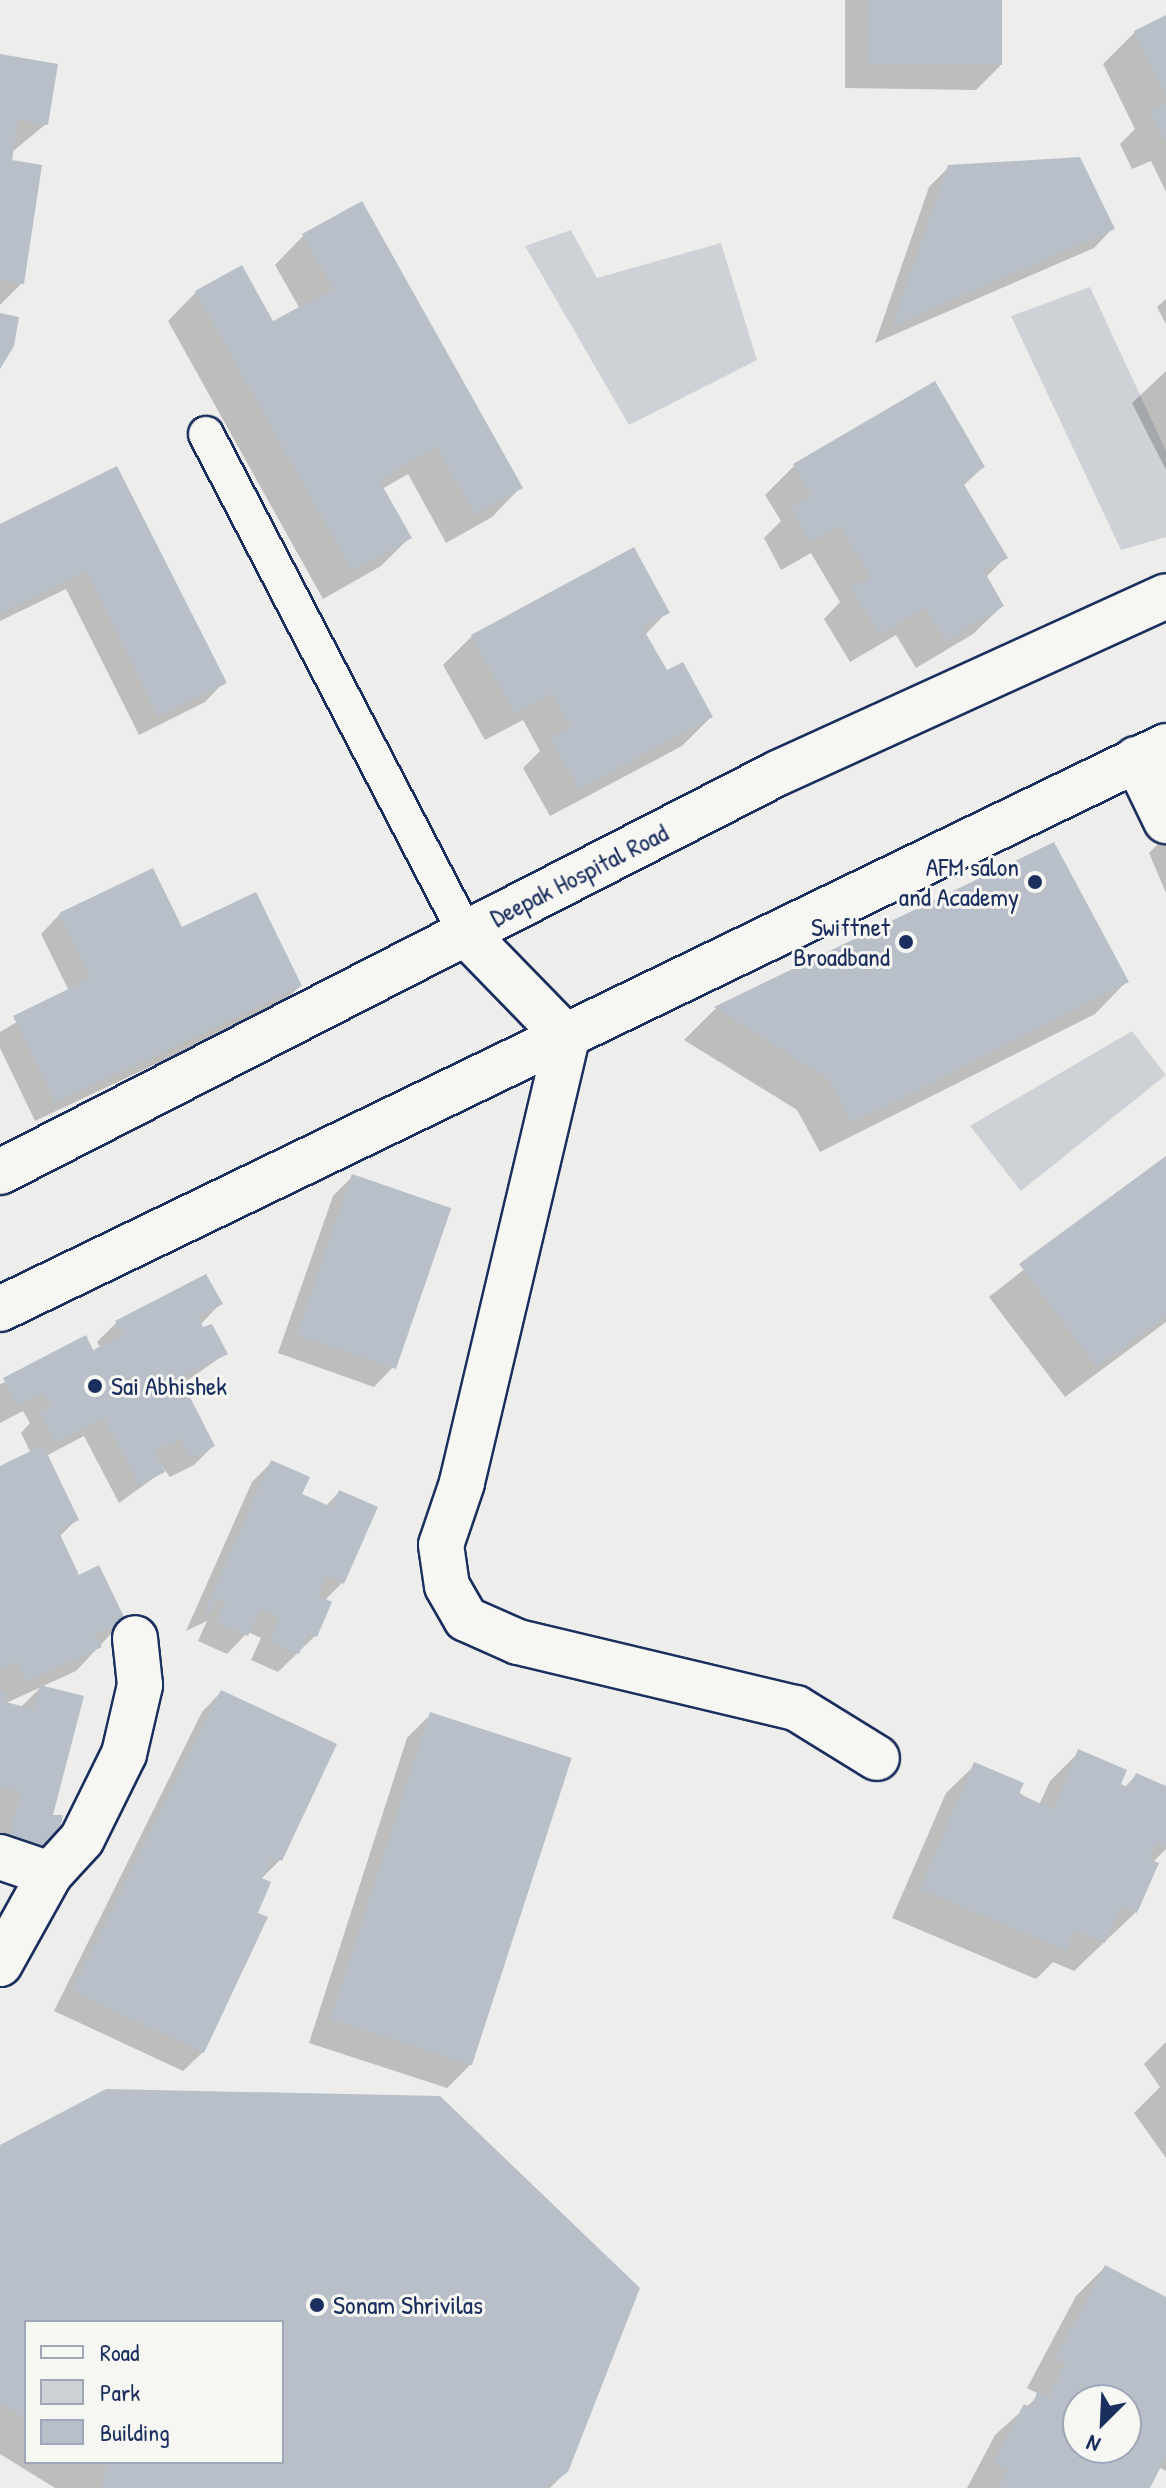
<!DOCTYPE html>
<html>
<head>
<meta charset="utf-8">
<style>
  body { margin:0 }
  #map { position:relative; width:1166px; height:2488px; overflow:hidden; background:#edeeec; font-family:"Patrick Hand",sans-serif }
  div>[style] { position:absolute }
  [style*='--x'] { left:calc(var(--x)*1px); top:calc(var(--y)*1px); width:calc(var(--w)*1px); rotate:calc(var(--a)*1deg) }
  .green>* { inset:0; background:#ced2d7 }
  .shadow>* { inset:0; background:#0003 }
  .building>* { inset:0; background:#b9bfc8; transform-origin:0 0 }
  .roads { filter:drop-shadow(2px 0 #1b2f5e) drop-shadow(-2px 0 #1b2f5e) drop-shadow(0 2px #1b2f5e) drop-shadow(0 -2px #1b2f5e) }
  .service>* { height:34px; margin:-17px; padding:0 17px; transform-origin:17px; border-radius:17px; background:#f6f6f2 }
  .minor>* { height:44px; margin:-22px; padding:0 22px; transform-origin:22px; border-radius:22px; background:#f6f6f2 }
  .tertiary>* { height:44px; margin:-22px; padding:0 22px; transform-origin:22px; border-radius:22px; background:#f6f6f2 }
  .dots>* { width:22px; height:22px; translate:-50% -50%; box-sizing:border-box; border:4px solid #f6f6f2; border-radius:50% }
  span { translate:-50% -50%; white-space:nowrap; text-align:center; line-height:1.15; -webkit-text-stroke:6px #f6f6f2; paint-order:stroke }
  .poi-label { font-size:26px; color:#1b2f5e }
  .right { translate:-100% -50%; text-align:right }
  .left { translate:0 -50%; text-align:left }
  .street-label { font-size:26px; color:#1b2f5e }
  .legend { position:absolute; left:24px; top:2320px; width:260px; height:144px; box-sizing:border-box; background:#f6f6f2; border:2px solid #9ea6b7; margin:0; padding:10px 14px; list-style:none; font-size:24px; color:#1b2f5e }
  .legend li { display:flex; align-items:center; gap:16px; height:40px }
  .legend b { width:40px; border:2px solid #9ea6b7 }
  .north { position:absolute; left:1062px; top:2384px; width:80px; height:80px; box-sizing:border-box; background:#f6f6f2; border:2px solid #9ea6b7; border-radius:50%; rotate:204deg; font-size:22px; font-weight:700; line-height:32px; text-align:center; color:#1b2f5e }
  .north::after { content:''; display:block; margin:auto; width:28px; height:36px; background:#1b2f5e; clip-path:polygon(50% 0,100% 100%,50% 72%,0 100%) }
</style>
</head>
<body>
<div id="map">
  <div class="green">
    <i style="clip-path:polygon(571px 230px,597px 278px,721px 243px,757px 360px,629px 425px,525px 246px)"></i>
    <i style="clip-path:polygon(1090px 287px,1166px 451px,1166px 537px,1121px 550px,1011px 316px)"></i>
    <i style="clip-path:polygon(1132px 1031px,1166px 1075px,1021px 1191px,970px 1126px)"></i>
  </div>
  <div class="shadow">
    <i style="clip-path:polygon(845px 0,1000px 0,1000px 66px,976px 90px,845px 88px)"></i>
    <i style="clip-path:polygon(1166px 17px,1166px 192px,1151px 161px,1132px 169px,1120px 144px,1135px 129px,1103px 64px,1135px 32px)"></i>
    <i style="clip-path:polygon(0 56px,46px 124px,12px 152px,22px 283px,0 305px)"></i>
    <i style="clip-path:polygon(949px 167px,1113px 228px,1094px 248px,875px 343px,929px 187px)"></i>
    <i style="clip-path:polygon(303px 236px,520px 488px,492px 517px,446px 543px,408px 474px,382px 489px,409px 538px,381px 566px,323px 599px,168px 321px,196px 292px,273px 324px,300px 309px,275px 265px)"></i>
    <i style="clip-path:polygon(1166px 299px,1166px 324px,1157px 307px)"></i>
    <i style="clip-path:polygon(1166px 371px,1166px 470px,1132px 403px)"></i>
    <i style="clip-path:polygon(934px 384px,983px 467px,963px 486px,1005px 558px,985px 578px,1002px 606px,973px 634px,916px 668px,896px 635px,850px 662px,824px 619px,840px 602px,811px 553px,781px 570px,764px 538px,781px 521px,765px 495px,794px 466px)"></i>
    <i style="clip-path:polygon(116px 468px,224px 682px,205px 702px,139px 735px,66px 589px,0 621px,0 526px)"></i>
    <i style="clip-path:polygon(667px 612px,645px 635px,666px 673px,711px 717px,682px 746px,550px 816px,523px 768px,540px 751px,523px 720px,485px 740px,443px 665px,472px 636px)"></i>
    <i style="clip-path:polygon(1166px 836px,1166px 893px,1149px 853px)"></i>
    <i style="clip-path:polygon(1054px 844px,1126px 982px,1095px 1014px,820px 1152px,797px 1110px,684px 1040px,715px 1009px)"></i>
    <i style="clip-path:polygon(60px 914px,181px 930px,300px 986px,281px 1005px,35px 1121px,0 1048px,0 1032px,69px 991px,41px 934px)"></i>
    <i style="clip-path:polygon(1166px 1158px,1166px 1322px,1065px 1397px,989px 1297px)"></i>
    <i style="clip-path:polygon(352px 1177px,393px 1367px,374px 1387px,278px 1353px,333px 1196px)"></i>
    <i style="clip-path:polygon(220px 1304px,200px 1325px,225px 1354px,181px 1385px,213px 1446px,194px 1465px,170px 1477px,155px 1458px,162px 1472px,119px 1503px,84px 1436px,46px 1456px,76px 1520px,59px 1537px,78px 1578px,123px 1621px,76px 1671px,4px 1704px,20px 1708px,41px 1687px,53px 1848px,0 1859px,0 1468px,31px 1453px,21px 1433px,30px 1423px,23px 1411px,0 1423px,0 1384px,101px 1348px,97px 1342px,117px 1322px)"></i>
    <i style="clip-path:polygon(272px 1462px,300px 1495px,326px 1506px,339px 1492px,342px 1583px,325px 1600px,315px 1636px,278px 1672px,251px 1660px,261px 1638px,248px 1632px,227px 1654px,198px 1641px,207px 1621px,186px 1631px,252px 1482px)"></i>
    <i style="clip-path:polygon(221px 1692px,280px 1860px,261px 1879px,255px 1914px,203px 2052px,183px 2071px,54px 2011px,202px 1712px)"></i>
    <i style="clip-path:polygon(430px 1715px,471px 2064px,447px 2088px,309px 2043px,407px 1738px)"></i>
    <i style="clip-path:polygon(1079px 1752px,1124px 1788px,1136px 1775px,1166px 1788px,1166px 1849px,1152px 1863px,1136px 1912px,1074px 1971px,1053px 1962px,1036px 1979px,892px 1918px,946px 1793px,975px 1765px,1039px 1805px,1050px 1781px)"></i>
    <i style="clip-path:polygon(1166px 2042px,1166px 2158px,1134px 2113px,1160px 2087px,1144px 2064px)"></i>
    <i style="clip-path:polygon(evenodd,0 2147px,567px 2471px,550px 2488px,55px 2488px,0 2454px,0 2147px,26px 2322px,282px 2322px,282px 2462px,26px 2462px,26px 2322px)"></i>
    <i style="clip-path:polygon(evenodd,1105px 2267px,1166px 2299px,1166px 2471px,1159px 2467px,1147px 2488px,967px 2488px,995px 2435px,1034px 2400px,1037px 2393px,1027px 2388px,1076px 2296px,1105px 2267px,1078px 2400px,1126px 2400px,1126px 2448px,1078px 2448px,1078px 2400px)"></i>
  </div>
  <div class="building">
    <i style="left:868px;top:0;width:134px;height:65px"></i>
    <i style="clip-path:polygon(1166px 15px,1166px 98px,1134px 31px)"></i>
    <i style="clip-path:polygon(0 54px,58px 64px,48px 125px,18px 120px,12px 160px,42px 165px,24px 284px,0 280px)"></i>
    <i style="clip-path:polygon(1166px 103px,1166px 142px,1150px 111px)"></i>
    <i style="clip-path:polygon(1080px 157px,1115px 229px,892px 326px,948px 165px)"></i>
    <i style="clip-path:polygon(362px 201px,523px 488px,475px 515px,437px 447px,379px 480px,412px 538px,352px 571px,195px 291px,242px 265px,273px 321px,333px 289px,302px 234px)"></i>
    <i style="clip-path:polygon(0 313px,19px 317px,14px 346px,0 369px)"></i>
    <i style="clip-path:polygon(935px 381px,985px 467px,962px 481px,1008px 558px,984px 571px,1004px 606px,945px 641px,926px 608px,879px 634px,851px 588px,870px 577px,840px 525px,811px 543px,791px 508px,812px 496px,793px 464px)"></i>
    <i style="clip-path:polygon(117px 466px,227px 683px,158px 717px,86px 571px,0 613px,0 524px)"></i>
    <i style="clip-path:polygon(634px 547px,670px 613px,642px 627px,667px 670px,683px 662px,713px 717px,579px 789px,550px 737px,571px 727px,552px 693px,514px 713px,471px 635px)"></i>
    <i style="clip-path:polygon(1054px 842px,1129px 982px,898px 1100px,852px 1122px,828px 1079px,714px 1007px)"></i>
    <i style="clip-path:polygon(153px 868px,182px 927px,256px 892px,302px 986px,55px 1103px,13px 1016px,91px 978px,59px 913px)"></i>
    <i style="clip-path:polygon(1166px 1156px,1166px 1316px,1097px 1367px,1019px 1264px)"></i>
    <i style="left:352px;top:1174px;width:105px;height:170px;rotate:19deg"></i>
    <i style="clip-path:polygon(206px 1274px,223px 1304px,198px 1317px,203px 1327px,212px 1324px,228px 1354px,180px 1378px,215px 1446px,190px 1459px,179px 1439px,154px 1452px,165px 1472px,139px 1485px,104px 1418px,55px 1443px,39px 1412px,51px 1406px,43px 1393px,18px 1406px,3px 1378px,86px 1335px,93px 1350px,123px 1335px,115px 1321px)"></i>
    <i style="clip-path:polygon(43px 1445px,79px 1520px,58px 1530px,79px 1575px,99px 1565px,126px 1621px,95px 1635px,102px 1647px,26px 1682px,17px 1661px,0 1669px,0 1466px)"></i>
    <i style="clip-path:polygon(271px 1460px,310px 1477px,302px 1494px,332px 1507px,339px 1490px,378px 1507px,344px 1584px,327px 1576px,318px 1595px,332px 1602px,317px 1637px,308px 1633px,299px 1654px,269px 1641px,279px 1618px,260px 1609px,248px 1636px,216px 1622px,225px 1601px,217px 1598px,210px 1614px,204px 1612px)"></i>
    <i style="clip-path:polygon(40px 1685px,84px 1696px,53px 1815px,63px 1815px,55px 1849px,9px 1838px,20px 1792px,0 1787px,0 1690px,7px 1692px,5px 1702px,34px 1709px)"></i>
    <i style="clip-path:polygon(221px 1690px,337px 1744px,282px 1861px,272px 1857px,262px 1878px,271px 1882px,258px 1913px,268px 1917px,204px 2053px,72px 1991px)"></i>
    <i style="left:430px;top:1712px;width:149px;height:323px;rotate:18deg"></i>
    <i style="clip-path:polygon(1078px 1749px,1127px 1770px,1121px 1784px,1129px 1788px,1136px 1773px,1166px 1786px,1166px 1848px,1156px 1843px,1150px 1859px,1159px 1863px,1137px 1913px,1122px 1906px,1105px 1943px,1075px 1931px,1066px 1951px,920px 1889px,974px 1762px,1024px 1783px,1019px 1794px,1053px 1809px)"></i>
    <i style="clip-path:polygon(106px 2089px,440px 2096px,640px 2288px,568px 2472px,545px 2488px,102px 2488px,106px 2467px,97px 2462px,282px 2462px,282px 2322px,26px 2322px,26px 2419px,0 2403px,0 2145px)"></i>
    <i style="clip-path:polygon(evenodd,1105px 2265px,1166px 2297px,1166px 2457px,1150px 2488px,999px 2488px,1008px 2470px,993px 2462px,1024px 2404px,1031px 2408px,1039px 2392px,1049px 2397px,1065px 2364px,1055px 2359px,1105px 2265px,1078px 2400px,1126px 2400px,1126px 2448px,1078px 2448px,1078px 2400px)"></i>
  </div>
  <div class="roads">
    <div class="service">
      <i style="--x:206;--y:434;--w:564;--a:62.53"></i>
    </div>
    <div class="minor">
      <i style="--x:1136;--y:759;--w:69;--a:64.2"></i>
      <i style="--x:466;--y:934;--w:145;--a:45.8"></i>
      <i style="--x:567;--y:1038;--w:457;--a:103.3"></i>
      <i style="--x:462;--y:1483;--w:65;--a:108.7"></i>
      <i style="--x:441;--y:1545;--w:41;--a:81.7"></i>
      <i style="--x:447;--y:1586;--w:38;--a:60"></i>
      <i style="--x:466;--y:1619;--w:57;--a:23.9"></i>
      <i style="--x:518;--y:1642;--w:286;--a:13.4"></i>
      <i style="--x:796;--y:1708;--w:95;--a:31.7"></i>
      <i style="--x:0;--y:1857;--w:53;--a:18.8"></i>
      <i style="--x:50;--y:1874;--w:103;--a:119.1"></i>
      <i style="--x:50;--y:1874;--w:47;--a:-47.6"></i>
      <i style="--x:82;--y:1839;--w:95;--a:-63.7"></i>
      <i style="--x:124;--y:1754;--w:71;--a:-76.9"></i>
      <i style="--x:140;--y:1685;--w:47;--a:-96.1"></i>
    </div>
    <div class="tertiary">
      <i style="--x:0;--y:1172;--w:874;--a:-27.15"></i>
      <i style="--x:778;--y:773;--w:426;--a:-24.5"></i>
      <i style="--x:0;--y:1309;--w:1295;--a:-25.77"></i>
    </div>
  </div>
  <div class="dots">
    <i style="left:1035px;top:882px;background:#1b2f5e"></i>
    <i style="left:906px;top:942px;background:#1b2f5e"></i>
    <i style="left:95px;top:1386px;background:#1b2f5e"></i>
    <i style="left:317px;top:2305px;background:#1b2f5e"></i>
  </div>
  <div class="poi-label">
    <span class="right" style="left:1019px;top:882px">AFM salon<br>and Academy</span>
    <span class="right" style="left:890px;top:942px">Swiftnet<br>Broadband</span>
    <span class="left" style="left:111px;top:1386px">Sai Abhishek</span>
    <span class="left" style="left:333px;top:2305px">Sonam Shrivilas</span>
  </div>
  <div class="street-label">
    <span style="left:579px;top:875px;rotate:-27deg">Deepak Hospital Road</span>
  </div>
  <ul class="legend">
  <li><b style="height:10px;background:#f6f6f2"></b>Road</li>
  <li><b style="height:22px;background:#ced2d7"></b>Park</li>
  <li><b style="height:22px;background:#b9bfc8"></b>Building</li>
  </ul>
  <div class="north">N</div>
</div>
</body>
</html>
